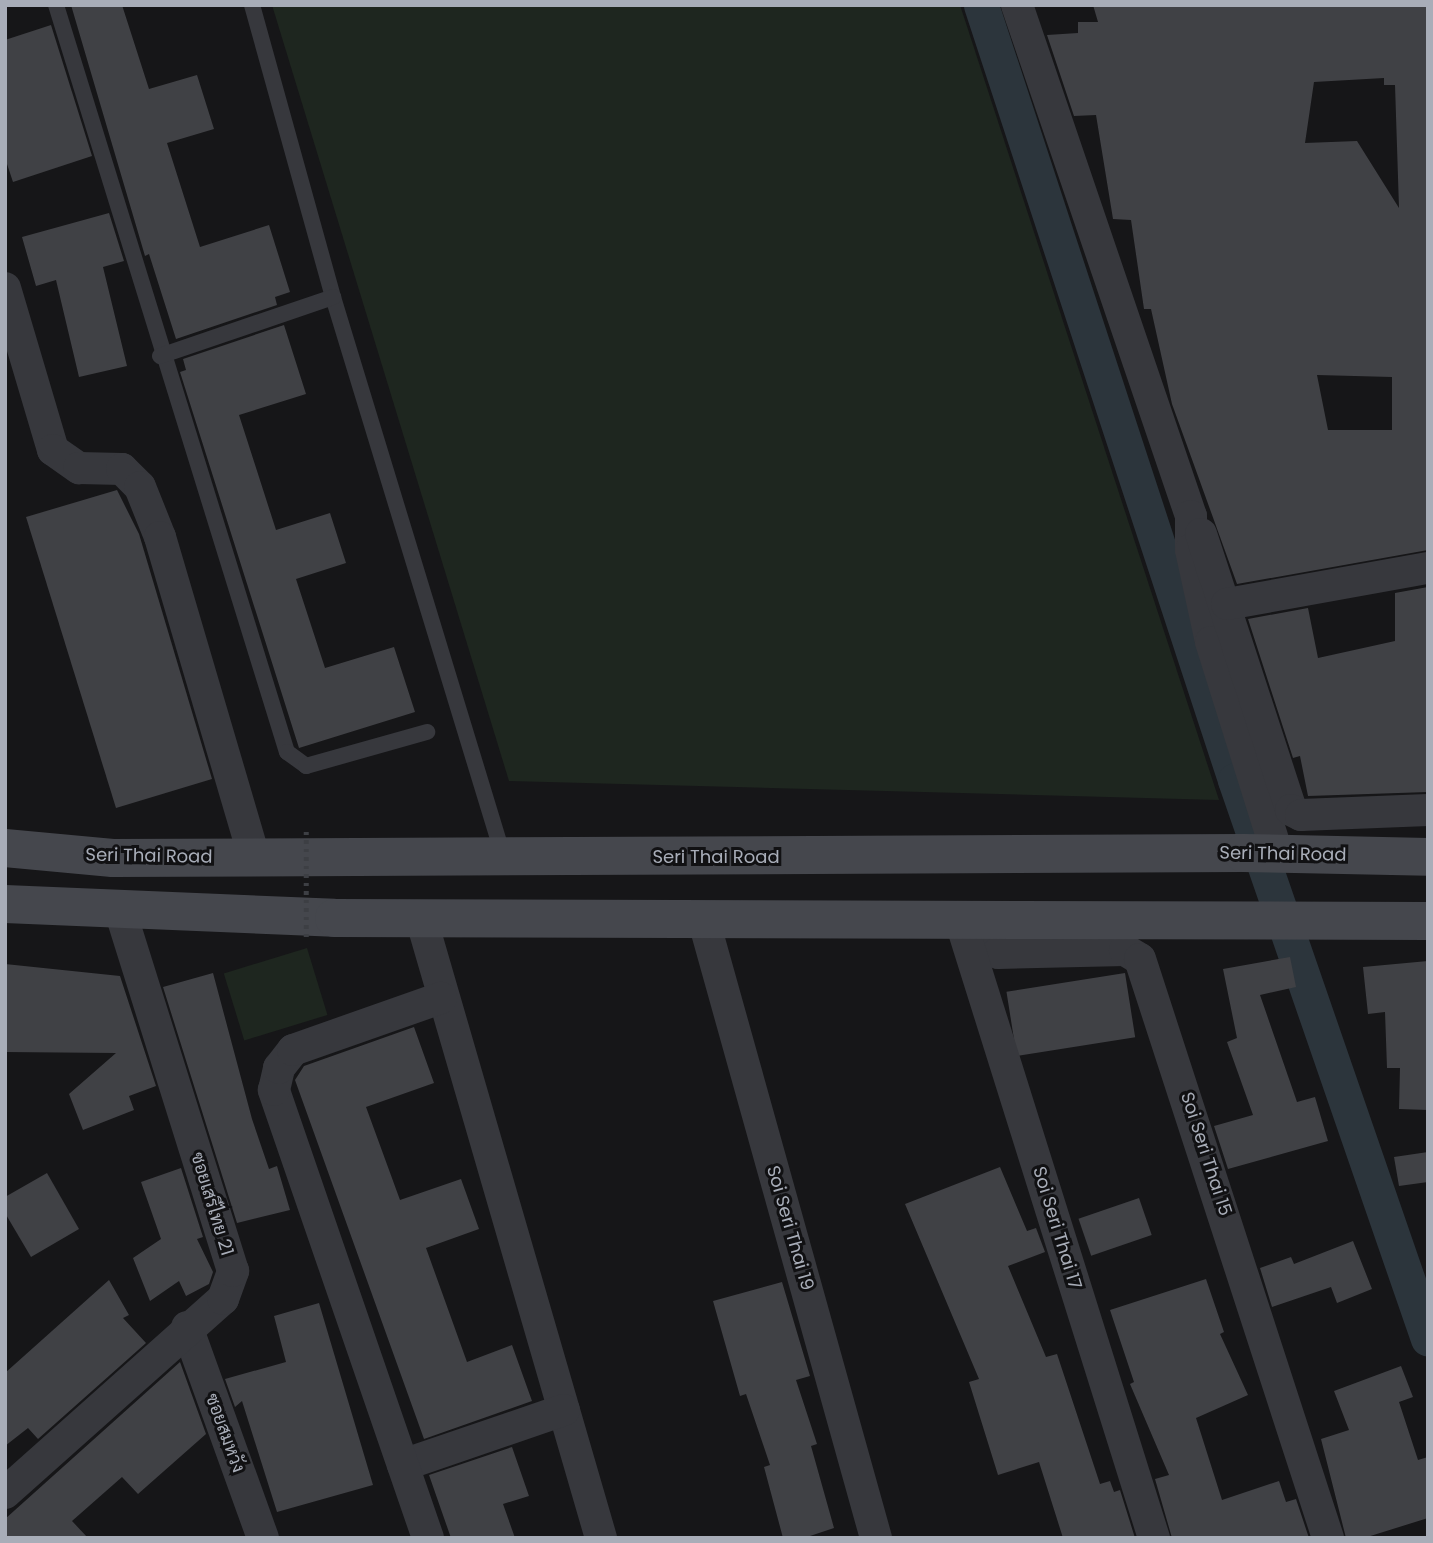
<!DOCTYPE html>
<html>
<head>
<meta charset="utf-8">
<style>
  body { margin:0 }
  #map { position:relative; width:1433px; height:1543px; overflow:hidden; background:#161618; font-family:Poppins,Sarabun,sans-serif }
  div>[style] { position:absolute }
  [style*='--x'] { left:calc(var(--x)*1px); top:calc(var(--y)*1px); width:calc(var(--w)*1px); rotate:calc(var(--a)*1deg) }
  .green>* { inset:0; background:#1e261f; transform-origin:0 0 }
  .canal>* { height:35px; margin:-17.5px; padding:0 17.5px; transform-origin:17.5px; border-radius:17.5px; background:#2c353c }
  .building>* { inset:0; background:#404145; transform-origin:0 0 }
  .lane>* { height:16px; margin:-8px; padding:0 8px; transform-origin:8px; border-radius:8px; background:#37383d }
  .street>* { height:32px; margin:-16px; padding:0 16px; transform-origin:16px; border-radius:16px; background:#37383d }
  .secondary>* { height:38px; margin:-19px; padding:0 19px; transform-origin:19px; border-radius:19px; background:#45474d }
  .path-bridge>* { height:4.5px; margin-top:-2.25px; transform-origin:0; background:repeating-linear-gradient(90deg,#3d3f44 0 3.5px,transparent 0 8.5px) }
  span { translate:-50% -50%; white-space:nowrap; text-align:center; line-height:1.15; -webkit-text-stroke:6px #111113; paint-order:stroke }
  .street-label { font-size:18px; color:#a8adb8 }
  .frame { position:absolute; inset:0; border:7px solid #a8adb8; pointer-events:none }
</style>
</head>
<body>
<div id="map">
  <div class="green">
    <i style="clip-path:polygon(272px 5px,960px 5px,1219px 800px,509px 781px)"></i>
    <i style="left:307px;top:948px;width:70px;height:87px;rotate:73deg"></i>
  </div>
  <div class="canal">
    <i style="--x:981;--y:5;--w:816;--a:71.85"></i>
    <i style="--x:1235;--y:780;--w:591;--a:70.95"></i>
  </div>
  <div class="building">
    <i style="clip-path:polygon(71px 5px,122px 5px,149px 89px,197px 75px,214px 129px,167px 143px,200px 247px,269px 225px,290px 292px,275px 297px,277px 305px,176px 339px,149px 254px,145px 256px)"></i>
    <i style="clip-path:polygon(evenodd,1093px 5px,1428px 5px,1428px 550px,1237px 584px,1172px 404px,1151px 309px,1144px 309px,1131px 220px,1113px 219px,1096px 115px,1074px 116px,1047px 35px,1078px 33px,1078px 22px,1098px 22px,1093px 5px,1384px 78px,1384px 85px,1395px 85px,1399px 208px,1357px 141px,1305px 143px,1314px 82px,1384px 78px,1093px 5px,1317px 375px,1392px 377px,1392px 430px,1328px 430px,1317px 375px)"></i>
    <i style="clip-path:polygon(51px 25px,92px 156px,13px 182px,5px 158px,5px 40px)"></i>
    <i style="clip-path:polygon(109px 213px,124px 261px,103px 267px,127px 366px,79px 377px,56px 280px,36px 286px,22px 237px)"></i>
    <i style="clip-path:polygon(284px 325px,306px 394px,239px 415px,276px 530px,330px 513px,346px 563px,296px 579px,325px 668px,394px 647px,415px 712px,299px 748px,180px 372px,186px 370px,183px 359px)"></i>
    <i style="clip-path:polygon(117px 490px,139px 534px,212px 779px,116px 808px,26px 517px)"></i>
    <i style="clip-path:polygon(1428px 587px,1428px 792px,1308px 796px,1300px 756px,1293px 758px,1248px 619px,1308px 608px,1318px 658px,1395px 641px,1395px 593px)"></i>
    <i style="clip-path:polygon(1290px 957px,1296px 987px,1260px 995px,1297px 1102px,1315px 1097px,1328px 1141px,1228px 1169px,1214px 1126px,1253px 1115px,1227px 1042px,1237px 1038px,1223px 969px)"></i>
    <i style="clip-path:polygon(1428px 961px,1428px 1110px,1399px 1109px,1400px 1068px,1387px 1068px,1385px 1012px,1368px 1014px,1363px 967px)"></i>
    <i style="clip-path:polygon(5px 964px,120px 976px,156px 1086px,129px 1096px,134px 1110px,83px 1130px,69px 1094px,116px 1053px,5px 1052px)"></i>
    <i style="clip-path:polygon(213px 973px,252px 1119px,269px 1169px,277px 1166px,290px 1210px,237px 1223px,163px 987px)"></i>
    <i style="left:1125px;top:973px;width:65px;height:120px;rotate:81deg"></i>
    <i style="clip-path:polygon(414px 1027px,434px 1083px,366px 1107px,400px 1200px,461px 1179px,479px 1229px,426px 1248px,467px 1362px,512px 1345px,532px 1401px,424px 1439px,295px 1080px,304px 1066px)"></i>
    <i style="clip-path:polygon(1428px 1152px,1428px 1182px,1399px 1186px,1394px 1157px)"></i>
    <i style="clip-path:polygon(1000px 1167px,1027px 1231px,1036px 1228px,1045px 1252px,1008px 1266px,1046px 1357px,1057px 1354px,1100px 1484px,1110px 1481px,1114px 1492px,1120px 1490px,1135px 1538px,1063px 1538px,1039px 1462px,998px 1475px,969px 1382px,979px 1379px,905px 1204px)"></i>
    <i style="clip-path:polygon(181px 1168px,203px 1237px,197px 1239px,213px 1272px,209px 1284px,186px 1296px,179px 1281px,150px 1301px,133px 1258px,161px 1239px,141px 1182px)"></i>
    <i style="clip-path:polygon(47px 1173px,79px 1229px,31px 1257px,5px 1213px,5px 1197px)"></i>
    <i style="left:1139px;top:1198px;width:39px;height:64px;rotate:71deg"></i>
    <i style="clip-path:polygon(1353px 1241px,1372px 1289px,1337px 1303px,1331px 1287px,1272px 1307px,1260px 1268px,1291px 1257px,1294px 1264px)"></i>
    <i style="clip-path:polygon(1206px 1279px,1224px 1332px,1220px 1334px,1248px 1395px,1196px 1418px,1222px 1500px,1279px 1481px,1286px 1502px,1296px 1499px,1309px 1538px,1172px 1538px,1155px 1479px,1169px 1475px,1130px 1384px,1134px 1382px,1110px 1310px)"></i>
    <i style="clip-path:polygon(109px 1280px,129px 1315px,123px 1318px,146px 1343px,38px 1439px,28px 1428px,5px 1446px,5px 1373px)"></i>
    <i style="clip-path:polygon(782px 1282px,810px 1376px,796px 1380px,817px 1444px,811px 1446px,834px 1528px,804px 1538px,783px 1538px,764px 1467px,770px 1465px,746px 1394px,740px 1396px,713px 1301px)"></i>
    <i style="clip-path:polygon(319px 1303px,373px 1485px,277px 1512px,242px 1401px,235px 1407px,225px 1379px,286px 1362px,274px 1316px)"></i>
    <i style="clip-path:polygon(180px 1362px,206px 1434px,138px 1494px,122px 1477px,72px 1521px,88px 1538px,5px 1538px,5px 1519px)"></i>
    <i style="clip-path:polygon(1401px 1366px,1413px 1397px,1399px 1402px,1418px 1460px,1428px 1457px,1428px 1518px,1364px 1538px,1346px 1538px,1321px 1439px,1349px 1430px,1334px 1391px)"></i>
    <i style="clip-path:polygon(512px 1447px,529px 1496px,503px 1504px,515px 1538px,451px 1538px,429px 1475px)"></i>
  </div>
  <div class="lane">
    <i style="--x:56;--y:5;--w:782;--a:72.82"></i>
    <i style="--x:287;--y:752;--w:24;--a:36"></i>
    <i style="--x:306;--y:766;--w:126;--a:-15.7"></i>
    <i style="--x:252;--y:5;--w:303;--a:74.5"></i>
    <i style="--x:333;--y:297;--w:583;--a:73.06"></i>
    <i style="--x:160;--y:356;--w:183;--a:-18.8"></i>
  </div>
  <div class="street">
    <i style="--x:1017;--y:5;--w:540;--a:71.2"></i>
    <i style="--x:1191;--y:516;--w:34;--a:90"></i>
    <i style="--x:1191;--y:550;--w:94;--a:77.7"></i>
    <i style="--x:1211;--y:642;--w:221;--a:72.6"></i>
    <i style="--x:5;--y:288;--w:169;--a:73.5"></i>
    <i style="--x:53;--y:450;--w:32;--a:35"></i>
    <i style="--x:79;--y:468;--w:43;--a:1.3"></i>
    <i style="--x:122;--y:469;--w:25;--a:45"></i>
    <i style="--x:140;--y:487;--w:54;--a:68.2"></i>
    <i style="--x:160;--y:537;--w:334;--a:73.6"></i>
    <i style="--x:1201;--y:534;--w:290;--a:71.9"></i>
    <i style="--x:1291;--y:810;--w:11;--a:27"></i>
    <i style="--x:1301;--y:815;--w:127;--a:-2.3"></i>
    <i style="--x:1227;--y:604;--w:204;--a:-10.2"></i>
    <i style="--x:421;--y:918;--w:646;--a:73.81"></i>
    <i style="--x:703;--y:918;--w:644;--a:74.41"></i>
    <i style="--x:959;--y:918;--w:52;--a:41.9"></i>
    <i style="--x:998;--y:953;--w:127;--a:-1.4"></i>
    <i style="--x:1125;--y:950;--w:17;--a:31"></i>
    <i style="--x:1140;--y:959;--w:609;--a:72.01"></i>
    <i style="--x:960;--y:919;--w:649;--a:72.6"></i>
    <i style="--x:187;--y:1327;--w:224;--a:70.2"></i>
    <i style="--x:403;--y:1465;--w:170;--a:-18.9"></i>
    <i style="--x:5;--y:1493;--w:292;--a:-41.7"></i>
    <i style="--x:223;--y:1299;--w:30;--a:-70"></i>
    <i style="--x:233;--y:1271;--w:377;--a:-107.4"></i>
    <i style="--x:428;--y:1538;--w:474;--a:-109"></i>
    <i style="--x:274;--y:1090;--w:23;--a:-77"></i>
    <i style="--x:279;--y:1068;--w:23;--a:-52"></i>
    <i style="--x:293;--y:1050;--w:157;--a:-19.4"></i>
  </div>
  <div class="secondary">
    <i style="--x:5;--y:848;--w:108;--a:5.3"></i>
    <i style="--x:113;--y:858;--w:1130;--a:-0.25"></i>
    <i style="--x:1243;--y:853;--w:185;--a:1.2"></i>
    <i style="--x:5;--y:904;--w:329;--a:2.4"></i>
    <i style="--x:334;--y:918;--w:1094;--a:0.16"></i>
  </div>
  <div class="path-bridge">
    <i style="--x:306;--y:937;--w:107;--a:-90"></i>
  </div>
  <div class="street-label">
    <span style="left:1283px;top:854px;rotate:1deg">Seri Thai Road</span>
    <span style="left:149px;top:856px;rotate:1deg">Seri Thai Road</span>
    <span style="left:716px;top:857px">Seri Thai Road</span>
    <span style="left:1206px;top:1154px;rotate:72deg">Soi Seri Thai 15</span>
    <span style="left:212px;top:1204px;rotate:73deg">ซอยเสรีไทย 21</span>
    <span style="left:790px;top:1228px;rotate:74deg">Soi Seri Thai 19</span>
    <span style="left:1057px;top:1228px;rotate:73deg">Soi Seri Thai 17</span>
    <span style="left:225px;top:1433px;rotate:70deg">ซอยสมหวัง</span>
  </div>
  <div class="frame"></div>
</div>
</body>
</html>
